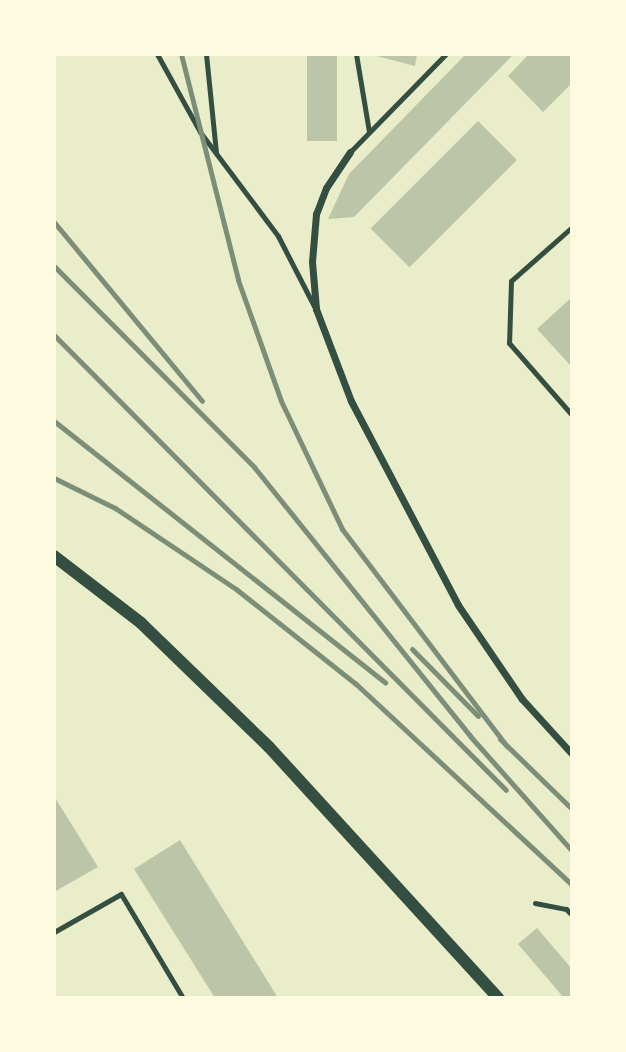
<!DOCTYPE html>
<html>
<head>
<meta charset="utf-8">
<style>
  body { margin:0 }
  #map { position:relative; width:626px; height:1052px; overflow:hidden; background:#e9edc9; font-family:Rubik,sans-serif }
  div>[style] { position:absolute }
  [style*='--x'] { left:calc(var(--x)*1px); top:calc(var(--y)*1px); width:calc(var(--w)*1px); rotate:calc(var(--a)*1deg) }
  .building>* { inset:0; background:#bcc5a7; transform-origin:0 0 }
  .service>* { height:5px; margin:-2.5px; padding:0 2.5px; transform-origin:2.5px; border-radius:2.5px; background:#344e41 }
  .minor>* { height:7px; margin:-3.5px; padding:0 3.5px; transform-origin:3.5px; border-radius:3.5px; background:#344e41 }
  .tertiary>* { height:12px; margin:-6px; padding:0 6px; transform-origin:6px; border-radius:6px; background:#344e41 }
  .rail>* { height:5px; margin:-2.5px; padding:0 2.5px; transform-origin:2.5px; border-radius:2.5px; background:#7c8e77 }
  span { translate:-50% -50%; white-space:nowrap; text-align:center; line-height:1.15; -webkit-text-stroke:5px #fefae0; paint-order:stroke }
  .frame { position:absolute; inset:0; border:56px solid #fefae0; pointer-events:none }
</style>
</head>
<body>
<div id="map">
  <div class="building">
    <i style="left:307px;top:54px;width:30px;height:87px"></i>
    <i style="clip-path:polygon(369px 54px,417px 54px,415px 66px)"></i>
    <i style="clip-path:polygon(466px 54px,514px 54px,354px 217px,328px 219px,349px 174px)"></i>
    <i style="clip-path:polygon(529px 54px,572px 54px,572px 83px,543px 112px,508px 76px)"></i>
    <i style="left:478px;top:121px;width:55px;height:152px;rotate:45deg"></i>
    <i style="clip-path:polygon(572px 297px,572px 367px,537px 329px)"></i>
    <i style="clip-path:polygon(54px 796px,98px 867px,54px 892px)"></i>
    <i style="clip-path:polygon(180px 840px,278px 998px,215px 998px,134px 869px)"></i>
    <i style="clip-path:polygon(537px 928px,572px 969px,572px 998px,564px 998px,518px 944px)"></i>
  </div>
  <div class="service">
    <i style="--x:157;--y:54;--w:89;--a:61.1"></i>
    <i style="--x:200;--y:132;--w:130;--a:53.1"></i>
    <i style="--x:278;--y:236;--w:79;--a:62.8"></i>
    <i style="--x:206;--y:54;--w:99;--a:84.2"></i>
    <i style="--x:356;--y:54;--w:79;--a:80.5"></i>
    <i style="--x:350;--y:152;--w:137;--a:-45.6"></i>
    <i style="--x:572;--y:227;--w:81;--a:138.5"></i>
    <i style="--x:511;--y:281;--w:62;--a:91.8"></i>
    <i style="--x:509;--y:343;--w:96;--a:48.8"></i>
    <i style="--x:535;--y:903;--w:32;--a:11"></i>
    <i style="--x:566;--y:909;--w:8;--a:45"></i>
    <i style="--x:54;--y:932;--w:77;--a:-29.6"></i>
    <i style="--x:121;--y:894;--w:121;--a:59.2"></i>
  </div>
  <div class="minor">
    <i style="--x:350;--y:152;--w:43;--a:123.7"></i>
    <i style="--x:326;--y:188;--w:28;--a:111"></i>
    <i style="--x:316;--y:214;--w:48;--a:94.8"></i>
    <i style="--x:312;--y:262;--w:47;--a:85.1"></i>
    <i style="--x:316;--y:309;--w:98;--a:69.2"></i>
    <i style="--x:351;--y:401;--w:230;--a:62.3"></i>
    <i style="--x:458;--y:605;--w:114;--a:55.8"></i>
    <i style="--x:522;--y:699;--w:74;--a:47.7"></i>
  </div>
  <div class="tertiary">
    <i style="--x:54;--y:556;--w:110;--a:37.6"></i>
    <i style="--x:141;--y:623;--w:178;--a:44.1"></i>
    <i style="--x:269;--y:747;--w:340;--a:47.6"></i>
  </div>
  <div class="rail">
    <i style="--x:181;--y:54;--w:233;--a:75.8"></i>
    <i style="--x:238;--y:280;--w:128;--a:70.4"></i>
    <i style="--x:281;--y:401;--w:142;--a:64.5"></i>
    <i style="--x:342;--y:529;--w:273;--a:52.8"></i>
    <i style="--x:54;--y:222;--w:232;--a:50.4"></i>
    <i style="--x:54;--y:266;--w:284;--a:45.1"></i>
    <i style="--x:254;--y:467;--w:345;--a:51.2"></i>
    <i style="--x:470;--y:736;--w:154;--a:48.4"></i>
    <i style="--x:54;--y:335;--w:641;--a:45.19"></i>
    <i style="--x:54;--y:421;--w:422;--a:38.3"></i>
    <i style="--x:54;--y:478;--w:68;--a:26.2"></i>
    <i style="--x:115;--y:508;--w:146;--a:33.8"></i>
    <i style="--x:236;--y:589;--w:153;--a:38.4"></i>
    <i style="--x:356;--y:684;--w:295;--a:42.9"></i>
    <i style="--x:412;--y:649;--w:94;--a:45.4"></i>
    <i style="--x:500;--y:739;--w:100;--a:44.2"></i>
  </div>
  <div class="frame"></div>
</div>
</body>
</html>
